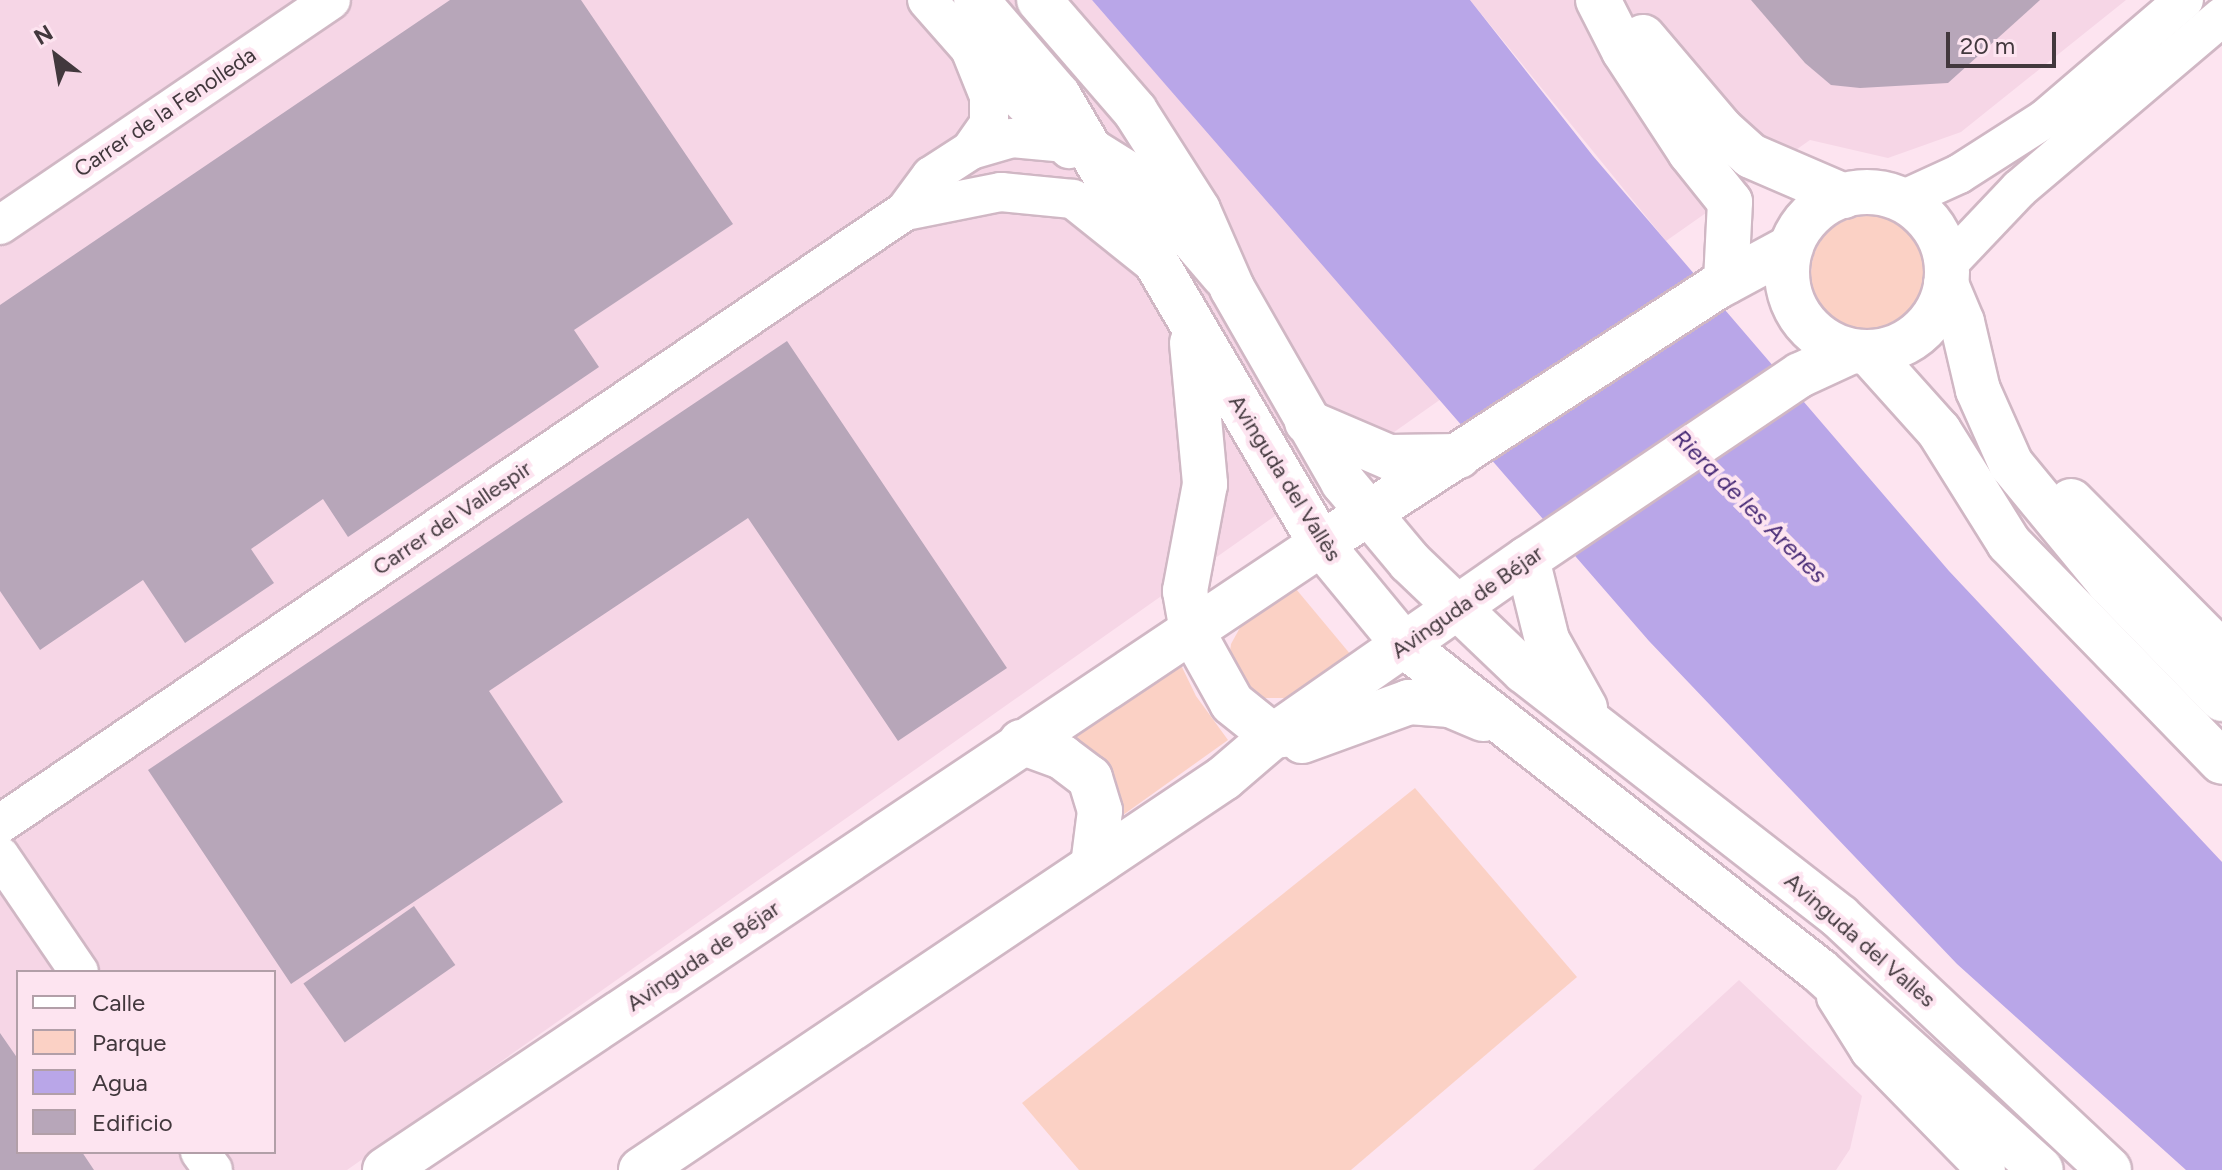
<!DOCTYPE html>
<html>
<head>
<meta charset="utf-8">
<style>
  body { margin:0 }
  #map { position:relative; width:2222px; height:1170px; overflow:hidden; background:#fde4f0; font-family:Figtree,sans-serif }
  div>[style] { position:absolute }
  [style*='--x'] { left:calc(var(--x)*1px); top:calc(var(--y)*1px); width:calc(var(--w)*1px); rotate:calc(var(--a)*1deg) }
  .built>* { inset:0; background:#f6d6e6 }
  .green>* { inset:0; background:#fbd1c5 }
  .round { border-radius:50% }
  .water>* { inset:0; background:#b9a6e8 }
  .building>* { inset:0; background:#b7a6b9; transform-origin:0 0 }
  .roads { filter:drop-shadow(2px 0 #d0b7c4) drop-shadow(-2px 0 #d0b7c4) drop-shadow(0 2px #d0b7c4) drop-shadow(0 -2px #d0b7c4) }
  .street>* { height:38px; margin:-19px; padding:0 19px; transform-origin:19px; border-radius:19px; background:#fff }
  .secondary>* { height:44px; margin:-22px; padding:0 22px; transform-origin:22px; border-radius:22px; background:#fff }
  .secondary>.ring { margin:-22px; padding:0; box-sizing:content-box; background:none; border:44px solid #fff; border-radius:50% }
  span { translate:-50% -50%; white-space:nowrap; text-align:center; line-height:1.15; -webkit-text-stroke:8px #fde4f0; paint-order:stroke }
  .street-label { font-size:22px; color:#42383d }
  .water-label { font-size:24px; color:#462975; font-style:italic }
  .legend { position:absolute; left:16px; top:970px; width:260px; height:184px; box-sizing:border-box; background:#fde4f0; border:2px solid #b29fa8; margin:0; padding:10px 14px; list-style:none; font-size:24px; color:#42383d }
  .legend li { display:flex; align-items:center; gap:16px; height:40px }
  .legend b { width:40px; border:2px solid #b29fa8 }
  .north { position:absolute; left:16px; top:16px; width:80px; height:80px; -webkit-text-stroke:6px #fde4f0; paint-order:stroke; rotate:329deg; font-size:22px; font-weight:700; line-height:32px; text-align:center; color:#42383d }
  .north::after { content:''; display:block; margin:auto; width:28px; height:36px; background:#42383d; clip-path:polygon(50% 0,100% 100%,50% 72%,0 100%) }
  .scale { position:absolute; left:1946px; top:32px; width:110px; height:36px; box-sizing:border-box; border:4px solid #42383d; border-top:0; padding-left:10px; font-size:24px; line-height:28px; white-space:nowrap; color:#42383d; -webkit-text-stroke:6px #fde4f0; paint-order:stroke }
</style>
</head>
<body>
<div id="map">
  <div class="built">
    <i style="clip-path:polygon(evenodd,0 0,1092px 0,1441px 399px,347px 1170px,0 1170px,0 0,18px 972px,274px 972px,274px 1152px,18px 1152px,18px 972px)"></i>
    <i style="clip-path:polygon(1470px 0,2126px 0,1961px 132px,1888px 158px,1810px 140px,1666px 241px)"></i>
    <i style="clip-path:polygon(1739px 980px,1862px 1096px,1850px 1149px,1836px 1170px,1533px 1170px)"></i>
  </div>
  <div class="green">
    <i class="round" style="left:1811px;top:216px;width:114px;height:114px"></i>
    <i style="clip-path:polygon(1296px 589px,1351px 655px,1295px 698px,1262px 698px,1250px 693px,1229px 659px,1231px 644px,1242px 624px)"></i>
    <i style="clip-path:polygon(1180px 663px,1196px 696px,1228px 740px,1116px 820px,1064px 736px)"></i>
    <i style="clip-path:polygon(1415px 788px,1577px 977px,1351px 1170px,1079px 1170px,1022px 1103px)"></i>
  </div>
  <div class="water">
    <i style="clip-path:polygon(1092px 0,1470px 0,1593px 156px,1949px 571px,2222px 862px,2222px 1170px,2186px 1170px,1957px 964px,1649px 641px)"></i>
  </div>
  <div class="building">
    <i style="clip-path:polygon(450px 0,581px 0,733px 224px,574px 330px,599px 367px,348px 537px,323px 499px,251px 549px,274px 583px,185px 643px,143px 580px,40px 650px,0 591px,0 305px)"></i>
    <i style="clip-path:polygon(1751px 0,2040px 0,1948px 83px,1860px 88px,1831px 85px,1805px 63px)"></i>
    <i style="clip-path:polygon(787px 341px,1007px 668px,898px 741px,748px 518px,489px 691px,563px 802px,291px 984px,148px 770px)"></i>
    <i style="left:414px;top:906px;width:72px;height:135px;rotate:55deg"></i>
    <i style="clip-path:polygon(0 1033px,18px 1059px,18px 1152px,82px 1152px,94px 1170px,0 1170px)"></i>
  </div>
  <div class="roads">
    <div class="street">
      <i style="--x:927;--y:0;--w:65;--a:48.7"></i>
      <i style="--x:970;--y:49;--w:51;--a:68"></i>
      <i style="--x:989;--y:96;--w:28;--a:90"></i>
      <i style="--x:989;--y:124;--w:32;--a:125"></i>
      <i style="--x:970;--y:49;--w:141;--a:45.3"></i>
      <i style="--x:1902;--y:200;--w:63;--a:-24.5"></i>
      <i style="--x:1959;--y:174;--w:102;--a:-32.6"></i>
      <i style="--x:2045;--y:119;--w:183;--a:-40.6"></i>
      <i style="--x:905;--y:211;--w:98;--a:-11.2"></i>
      <i style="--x:1001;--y:192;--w:72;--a:5.6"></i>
      <i style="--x:1073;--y:199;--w:102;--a:38.7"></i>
      <i style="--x:0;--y:225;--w:400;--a:-34.2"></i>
      <i style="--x:1946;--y:266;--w:106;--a:-46.5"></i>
      <i style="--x:2019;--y:189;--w:266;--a:-40.3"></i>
      <i style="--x:0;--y:824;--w:1093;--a:-34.11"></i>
      <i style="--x:905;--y:211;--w:44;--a:-53.4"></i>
      <i style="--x:931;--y:176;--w:48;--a:-33"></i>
      <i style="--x:971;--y:150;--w:43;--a:-16.3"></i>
      <i style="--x:1012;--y:138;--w:76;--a:5.3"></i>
      <i style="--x:1088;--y:145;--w:51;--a:32.1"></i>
      <i style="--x:1131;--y:172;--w:140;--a:49.4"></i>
      <i style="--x:0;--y:856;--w:140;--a:55.7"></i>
      <i style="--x:1836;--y:997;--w:64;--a:57.8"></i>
      <i style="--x:1870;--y:1051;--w:166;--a:45.7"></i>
      <i style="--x:200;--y:1152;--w:22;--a:54"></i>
    </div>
    <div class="secondary">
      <i style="--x:976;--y:0;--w:125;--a:49.2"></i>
      <i style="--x:1058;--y:95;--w:520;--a:59.64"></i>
      <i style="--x:1321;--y:544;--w:132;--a:50.5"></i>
      <i style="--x:1405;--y:646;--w:527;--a:38.07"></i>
      <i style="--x:1820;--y:971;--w:297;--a:42"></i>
      <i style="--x:1039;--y:0;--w:147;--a:49.1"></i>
      <i style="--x:1135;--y:111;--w:117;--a:57.5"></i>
      <i style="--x:1198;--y:210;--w:85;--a:66.4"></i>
      <i style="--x:1232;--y:288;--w:224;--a:60.2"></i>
      <i style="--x:1343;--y:482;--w:104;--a:50.1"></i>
      <i style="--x:1410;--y:562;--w:158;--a:43.7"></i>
      <i style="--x:1524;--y:671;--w:400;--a:37.9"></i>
      <i style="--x:1840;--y:917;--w:369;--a:43.2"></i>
      <i style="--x:1598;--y:0;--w:57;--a:63"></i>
      <i style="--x:1624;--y:51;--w:121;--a:56.8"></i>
      <i style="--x:1690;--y:152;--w:64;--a:51.3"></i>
      <i style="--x:1730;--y:202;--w:80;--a:92.9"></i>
      <i style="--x:1643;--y:37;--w:121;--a:49.7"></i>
      <i style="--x:1721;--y:129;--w:40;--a:42"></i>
      <i style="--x:1751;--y:156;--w:101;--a:23.3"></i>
      <i class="ring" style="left:1787px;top:192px;width:116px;height:116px"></i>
      <i style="--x:1946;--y:284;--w:41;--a:67.2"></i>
      <i style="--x:1962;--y:322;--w:70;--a:76.8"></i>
      <i style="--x:1978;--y:390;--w:81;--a:66"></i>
      <i style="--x:2011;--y:464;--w:154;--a:50.5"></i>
      <i style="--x:2109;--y:583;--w:162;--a:45.8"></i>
      <i style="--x:1192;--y:343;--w:142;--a:84.7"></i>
      <i style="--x:1205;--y:484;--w:109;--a:100.6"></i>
      <i style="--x:1185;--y:591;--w:41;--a:80.1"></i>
      <i style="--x:1192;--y:631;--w:82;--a:60.9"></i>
      <i style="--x:1232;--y:703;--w:53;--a:38.8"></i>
      <i style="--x:1273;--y:736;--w:29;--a:-6"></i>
      <i style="--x:1869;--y:353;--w:105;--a:48.1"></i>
      <i style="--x:1939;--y:431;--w:132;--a:58"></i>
      <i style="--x:2009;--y:543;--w:305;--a:45.8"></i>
      <i style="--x:1307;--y:422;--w:89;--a:23.1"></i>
      <i style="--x:1389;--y:457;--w:70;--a:-0.8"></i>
      <i style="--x:2071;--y:501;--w:214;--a:45.2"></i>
      <i style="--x:1527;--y:559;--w:83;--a:76.1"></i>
      <i style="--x:1547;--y:640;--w:78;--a:60.8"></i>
      <i style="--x:1302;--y:741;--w:114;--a:-20"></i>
      <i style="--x:1409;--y:702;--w:41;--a:4.2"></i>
      <i style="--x:1450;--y:705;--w:36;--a:23"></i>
      <i style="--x:1021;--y:742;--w:44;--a:20.1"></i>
      <i style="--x:1062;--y:757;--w:35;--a:37"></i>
      <i style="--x:1090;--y:778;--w:34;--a:73"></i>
      <i style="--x:1100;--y:811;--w:55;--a:97.3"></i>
      <i style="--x:385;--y:1170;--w:1126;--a:-33.77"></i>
      <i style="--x:1321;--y:544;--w:472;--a:-33"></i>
      <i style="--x:1717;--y:287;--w:84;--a:-28.4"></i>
      <i style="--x:641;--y:1170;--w:703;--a:-33.92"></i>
      <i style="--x:1224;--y:778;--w:65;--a:-40.6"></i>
      <i style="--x:1273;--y:736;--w:310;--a:-34.9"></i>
      <i style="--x:1527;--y:559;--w:329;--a:-34"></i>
      <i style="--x:1800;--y:375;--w:55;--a:-24.7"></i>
    </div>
  </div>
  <div class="street-label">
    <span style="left:165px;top:112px;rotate:-34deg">Carrer de la Fenolleda</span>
    <span style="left:1285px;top:478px;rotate:58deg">Avinguda del Vallès</span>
    <span style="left:452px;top:518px;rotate:-34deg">Carrer del Vallespir</span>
    <span style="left:1467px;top:602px;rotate:-35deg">Avinguda de Béjar</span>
    <span style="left:1860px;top:940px;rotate:41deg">Avinguda del Vallès</span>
    <span style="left:703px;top:956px;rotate:-34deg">Avinguda de Béjar</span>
  </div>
  <div class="water-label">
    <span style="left:1750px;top:506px;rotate:45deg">Riera de les Arenes</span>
  </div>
  <ul class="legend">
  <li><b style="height:10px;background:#fff"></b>Calle</li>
  <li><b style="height:22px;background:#fbd1c5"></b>Parque</li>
  <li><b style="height:22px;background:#b9a6e8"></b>Agua</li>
  <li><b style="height:22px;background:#b7a6b9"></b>Edificio</li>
  </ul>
  <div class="north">N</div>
  <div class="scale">20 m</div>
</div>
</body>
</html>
